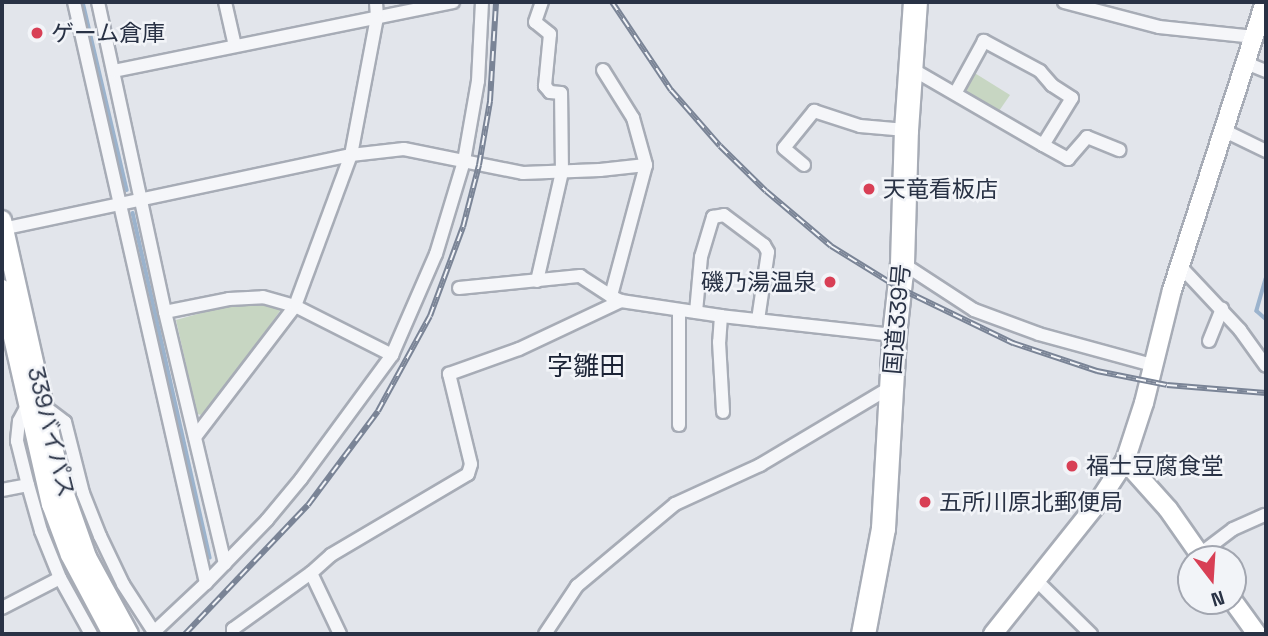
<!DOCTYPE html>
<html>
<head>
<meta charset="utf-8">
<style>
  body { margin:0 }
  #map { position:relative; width:1268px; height:636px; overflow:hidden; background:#e2e5eb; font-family:"Space Grotesk","Noto Sans JP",sans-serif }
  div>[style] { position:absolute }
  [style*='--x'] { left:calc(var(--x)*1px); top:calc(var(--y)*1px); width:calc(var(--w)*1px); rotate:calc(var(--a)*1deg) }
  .green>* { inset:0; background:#c7d6c2 }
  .stream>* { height:3.5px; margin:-1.75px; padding:0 1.75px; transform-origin:1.75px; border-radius:1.75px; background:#9bb3cd }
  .roads { filter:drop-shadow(2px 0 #a7acb6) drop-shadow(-2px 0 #a7acb6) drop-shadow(0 2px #a7acb6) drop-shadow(0 -2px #a7acb6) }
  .street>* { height:12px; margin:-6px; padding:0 6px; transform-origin:6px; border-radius:6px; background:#f5f6f9 }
  .secondary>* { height:18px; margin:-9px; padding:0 9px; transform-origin:9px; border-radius:9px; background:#fff }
  .highway>* { height:23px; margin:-11.5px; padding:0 11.5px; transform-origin:11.5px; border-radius:11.5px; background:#fff }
  .rail>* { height:6px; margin-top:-3px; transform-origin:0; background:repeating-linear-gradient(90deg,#f2f4f8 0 10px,#7a8496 0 20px); box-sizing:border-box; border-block:2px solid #7a8496 }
  .dots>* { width:19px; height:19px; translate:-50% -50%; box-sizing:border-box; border:4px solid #f2f4f8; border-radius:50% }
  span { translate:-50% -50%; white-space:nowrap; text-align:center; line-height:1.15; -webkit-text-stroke:5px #f2f4f8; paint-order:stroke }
  .poi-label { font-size:23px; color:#293245 }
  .left { translate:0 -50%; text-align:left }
  .right { translate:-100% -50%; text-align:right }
  .street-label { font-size:23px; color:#293245 }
  .quarter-label { font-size:26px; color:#1b2335 }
  .frame { position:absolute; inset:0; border:4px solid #293245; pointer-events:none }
  .north { position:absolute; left:1177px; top:545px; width:70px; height:70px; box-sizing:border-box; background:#f2f4f8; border:2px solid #a2a6b0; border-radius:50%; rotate:163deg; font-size:19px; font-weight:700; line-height:28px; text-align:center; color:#293245 }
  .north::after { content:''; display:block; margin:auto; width:24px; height:32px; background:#d83f55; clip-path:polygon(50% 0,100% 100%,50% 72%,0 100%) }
</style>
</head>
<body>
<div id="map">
  <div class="green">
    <i style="clip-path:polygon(973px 72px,1010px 95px,999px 111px,967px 92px,966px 86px)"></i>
    <i style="clip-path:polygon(261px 304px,282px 308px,206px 416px,197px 414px,176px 320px,230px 305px)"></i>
  </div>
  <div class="stream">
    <i style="--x:83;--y:2;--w:193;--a:76.8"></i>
    <i style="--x:133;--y:213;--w:353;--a:77.4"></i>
    <i style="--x:1266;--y:279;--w:33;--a:106"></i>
    <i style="--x:1257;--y:311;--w:12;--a:42"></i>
  </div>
  <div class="roads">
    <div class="street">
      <i style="--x:74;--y:2;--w:596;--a:77.2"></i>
      <i style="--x:206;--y:583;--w:71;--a:136.7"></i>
      <i style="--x:154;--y:632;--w:57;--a:-122.9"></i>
      <i style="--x:123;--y:584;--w:53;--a:-115.6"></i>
      <i style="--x:100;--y:536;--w:46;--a:-111.6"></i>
      <i style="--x:83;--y:493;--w:73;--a:-104.2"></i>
      <i style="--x:65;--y:422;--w:26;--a:-143"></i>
      <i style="--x:44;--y:406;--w:16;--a:-173"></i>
      <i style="--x:28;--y:404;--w:19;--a:118"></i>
      <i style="--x:19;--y:421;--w:20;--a:96"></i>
      <i style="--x:17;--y:441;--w:45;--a:76"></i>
      <i style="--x:28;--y:485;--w:48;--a:74.2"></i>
      <i style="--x:41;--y:531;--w:51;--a:68"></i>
      <i style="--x:60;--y:578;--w:64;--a:61"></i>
      <i style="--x:98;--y:2;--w:317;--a:77.8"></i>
      <i style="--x:165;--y:312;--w:259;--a:76.6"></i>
      <i style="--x:225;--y:2;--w:45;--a:77.2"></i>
      <i style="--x:1064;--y:2;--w:98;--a:14.7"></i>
      <i style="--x:1159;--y:27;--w:96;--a:6"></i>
      <i style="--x:1246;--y:63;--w:22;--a:22"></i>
      <i style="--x:912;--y:69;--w:151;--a:30.1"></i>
      <i style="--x:1043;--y:145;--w:55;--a:-58.3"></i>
      <i style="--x:1072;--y:98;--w:24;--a:-147"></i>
      <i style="--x:1052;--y:85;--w:18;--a:-131"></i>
      <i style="--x:1040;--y:71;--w:64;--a:-151.8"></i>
      <i style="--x:984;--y:41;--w:58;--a:118.8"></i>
      <i style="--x:603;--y:70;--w:57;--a:58"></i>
      <i style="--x:633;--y:118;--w:49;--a:74.5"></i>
      <i style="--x:114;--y:71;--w:346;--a:-11.5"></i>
      <i style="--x:1225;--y:131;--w:46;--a:26"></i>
      <i style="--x:1043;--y:145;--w:29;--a:29"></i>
      <i style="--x:1068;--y:159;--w:29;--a:-49"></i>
      <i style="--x:1087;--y:137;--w:35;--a:22"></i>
      <i style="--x:804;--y:165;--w:26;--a:-140"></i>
      <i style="--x:784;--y:148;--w:48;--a:-51"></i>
      <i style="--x:814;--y:111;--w:48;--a:18.1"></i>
      <i style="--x:860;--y:126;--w:46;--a:5"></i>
      <i style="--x:2;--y:229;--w:357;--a:-12"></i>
      <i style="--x:351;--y:155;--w:53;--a:-6.5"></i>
      <i style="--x:404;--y:149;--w:121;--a:11.4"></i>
      <i style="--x:523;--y:173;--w:77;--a:-2.2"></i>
      <i style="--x:600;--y:170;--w:46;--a:-6.2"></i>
      <i style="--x:646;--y:165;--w:136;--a:105"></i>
      <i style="--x:611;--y:296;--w:11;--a:27"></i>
      <i style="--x:621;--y:301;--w:101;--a:8.5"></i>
      <i style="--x:721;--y:316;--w:174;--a:6.3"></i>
      <i style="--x:902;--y:263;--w:86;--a:33.1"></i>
      <i style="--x:974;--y:310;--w:69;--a:20.3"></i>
      <i style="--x:1039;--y:334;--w:117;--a:15.3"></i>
      <i style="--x:1180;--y:266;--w:88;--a:46.8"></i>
      <i style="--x:1240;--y:330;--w:44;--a:54.2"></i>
      <i style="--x:537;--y:281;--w:112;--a:-77.1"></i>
      <i style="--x:562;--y:172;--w:79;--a:-90.7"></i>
      <i style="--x:561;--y:93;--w:11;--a:-175"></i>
      <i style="--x:550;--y:92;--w:8;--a:-130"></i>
      <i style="--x:545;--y:86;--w:52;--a:-84.5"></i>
      <i style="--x:550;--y:34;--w:19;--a:-141"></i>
      <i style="--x:535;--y:22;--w:21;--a:-71"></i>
      <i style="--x:459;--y:288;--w:122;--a:-5.7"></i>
      <i style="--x:580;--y:276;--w:37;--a:33"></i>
      <i style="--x:679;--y:310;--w:115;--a:90"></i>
      <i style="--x:165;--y:312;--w:65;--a:-11.5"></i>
      <i style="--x:229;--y:299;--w:34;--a:-3"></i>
      <i style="--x:263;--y:297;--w:33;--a:16"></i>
      <i style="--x:295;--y:306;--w:109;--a:26.8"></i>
      <i style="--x:696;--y:312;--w:55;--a:-84.8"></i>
      <i style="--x:701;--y:257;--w:42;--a:-73.3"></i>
      <i style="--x:713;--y:217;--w:11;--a:-10"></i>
      <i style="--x:724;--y:215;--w:50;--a:36.9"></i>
      <i style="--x:764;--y:245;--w:8;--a:60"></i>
      <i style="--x:768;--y:252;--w:69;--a:98.4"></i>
      <i style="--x:721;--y:316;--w:26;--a:94"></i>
      <i style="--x:719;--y:342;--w:70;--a:86.7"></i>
      <i style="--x:1209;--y:341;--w:35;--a:-68"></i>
      <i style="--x:195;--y:437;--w:165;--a:-52.6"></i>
      <i style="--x:295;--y:306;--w:161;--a:-69.7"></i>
      <i style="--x:351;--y:155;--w:140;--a:-79.3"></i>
      <i style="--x:377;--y:17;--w:15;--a:-94"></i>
      <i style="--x:2;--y:490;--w:26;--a:-11"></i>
      <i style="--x:1200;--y:554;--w:41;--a:-37.1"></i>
      <i style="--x:1233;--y:529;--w:35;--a:-24"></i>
      <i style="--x:311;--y:573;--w:27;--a:-42"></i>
      <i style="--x:331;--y:555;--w:159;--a:-30.6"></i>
      <i style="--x:468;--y:474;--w:10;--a:-73"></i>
      <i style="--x:471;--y:464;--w:93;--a:-103.7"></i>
      <i style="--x:449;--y:374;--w:74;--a:-19.7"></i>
      <i style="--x:519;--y:349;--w:113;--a:-25.2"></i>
      <i style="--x:1037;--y:581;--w:76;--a:44.5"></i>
      <i style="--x:206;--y:583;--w:88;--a:-45.9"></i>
      <i style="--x:267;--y:520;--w:53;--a:-50.3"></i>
      <i style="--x:301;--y:479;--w:154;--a:-53.7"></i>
      <i style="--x:392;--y:355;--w:110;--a:-66.5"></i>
      <i style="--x:436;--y:254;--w:97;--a:-73.2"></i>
      <i style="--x:464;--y:161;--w:81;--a:-80.1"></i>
      <i style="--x:478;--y:81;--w:79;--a:-87.1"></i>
      <i style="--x:2;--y:608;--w:65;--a:-27.3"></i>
      <i style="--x:233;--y:634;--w:5;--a:-90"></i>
      <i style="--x:233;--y:629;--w:96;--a:-35.7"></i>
      <i style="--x:311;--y:573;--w:68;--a:64.6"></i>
      <i style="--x:545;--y:634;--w:58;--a:-56.3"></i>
      <i style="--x:577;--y:586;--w:128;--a:-39.9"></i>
      <i style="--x:675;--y:504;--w:94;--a:-24.6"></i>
      <i style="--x:760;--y:465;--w:152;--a:-30.8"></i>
    </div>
    <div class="secondary">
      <i style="--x:2;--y:220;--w:273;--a:77.3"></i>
      <i style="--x:62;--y:486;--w:75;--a:70.6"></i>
      <i style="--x:87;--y:557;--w:88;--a:61.4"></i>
      <i style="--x:2;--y:289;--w:221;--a:77.2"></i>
      <i style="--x:51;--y:504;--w:54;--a:69.6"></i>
      <i style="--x:70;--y:555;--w:89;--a:62"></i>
      <i style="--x:1125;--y:461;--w:64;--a:48.1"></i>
      <i style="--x:1168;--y:509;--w:61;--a:55"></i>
      <i style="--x:1233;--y:601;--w:41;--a:54"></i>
      <i style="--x:993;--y:634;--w:170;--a:-51.4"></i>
      <i style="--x:1099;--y:501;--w:48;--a:-57"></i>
      <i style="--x:1125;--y:461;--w:61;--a:-71.9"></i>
      <i style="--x:1144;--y:403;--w:116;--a:-76.1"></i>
      <i style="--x:1172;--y:290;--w:303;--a:-72.1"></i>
    </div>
    <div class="highway">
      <i style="--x:863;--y:634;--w:108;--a:-79.3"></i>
      <i style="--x:883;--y:528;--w:193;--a:-86.7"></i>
      <i style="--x:894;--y:335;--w:72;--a:-83.7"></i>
      <i style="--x:902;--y:263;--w:133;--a:-88.3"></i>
      <i style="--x:906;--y:130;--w:128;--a:-86"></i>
    </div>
  </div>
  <div class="rail">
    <i style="--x:612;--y:2;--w:106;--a:56.2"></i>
    <i style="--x:671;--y:90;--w:74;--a:48.8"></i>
    <i style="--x:720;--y:146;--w:64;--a:44.4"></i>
    <i style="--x:766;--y:191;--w:85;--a:40.2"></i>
    <i style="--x:831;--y:246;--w:80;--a:31.7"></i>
    <i style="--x:899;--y:288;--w:127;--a:25.8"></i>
    <i style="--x:1013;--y:343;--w:89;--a:18.4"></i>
    <i style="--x:1097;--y:371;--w:71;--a:11.3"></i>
    <i style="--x:1167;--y:385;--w:99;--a:4.6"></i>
    <i style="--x:185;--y:634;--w:178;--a:-46.4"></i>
    <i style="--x:308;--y:505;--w:117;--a:-53.3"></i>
    <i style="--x:378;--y:411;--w:108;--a:-61.3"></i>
    <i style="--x:430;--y:316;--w:95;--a:-69.7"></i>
    <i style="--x:463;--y:227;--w:64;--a:-75.5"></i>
    <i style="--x:479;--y:165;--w:65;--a:-80.2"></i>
    <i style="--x:490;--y:101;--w:99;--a:-86.5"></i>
  </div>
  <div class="dots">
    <i style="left:37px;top:33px;background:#d83f55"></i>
    <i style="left:869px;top:189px;background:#d83f55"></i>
    <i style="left:830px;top:282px;background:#d83f55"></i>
    <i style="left:1072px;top:466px;background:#d83f55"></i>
    <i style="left:925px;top:502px;background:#d83f55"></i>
  </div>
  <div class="poi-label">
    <span class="left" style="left:51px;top:33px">ゲーム倉庫</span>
    <span class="left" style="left:883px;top:189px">天竜看板店</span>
    <span class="right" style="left:816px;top:282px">磯乃湯温泉</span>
    <span class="left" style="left:1086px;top:466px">福士豆腐食堂</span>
    <span class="left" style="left:939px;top:502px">五所川原北郵便局</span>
  </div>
  <div class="street-label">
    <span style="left:897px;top:319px;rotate:-85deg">国道339号</span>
    <span style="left:51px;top:432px;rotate:76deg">339バイパス</span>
  </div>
  <div class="quarter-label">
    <span style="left:586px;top:367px">字雛田</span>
  </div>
  <div class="frame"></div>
  <div class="north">N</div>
</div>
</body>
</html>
